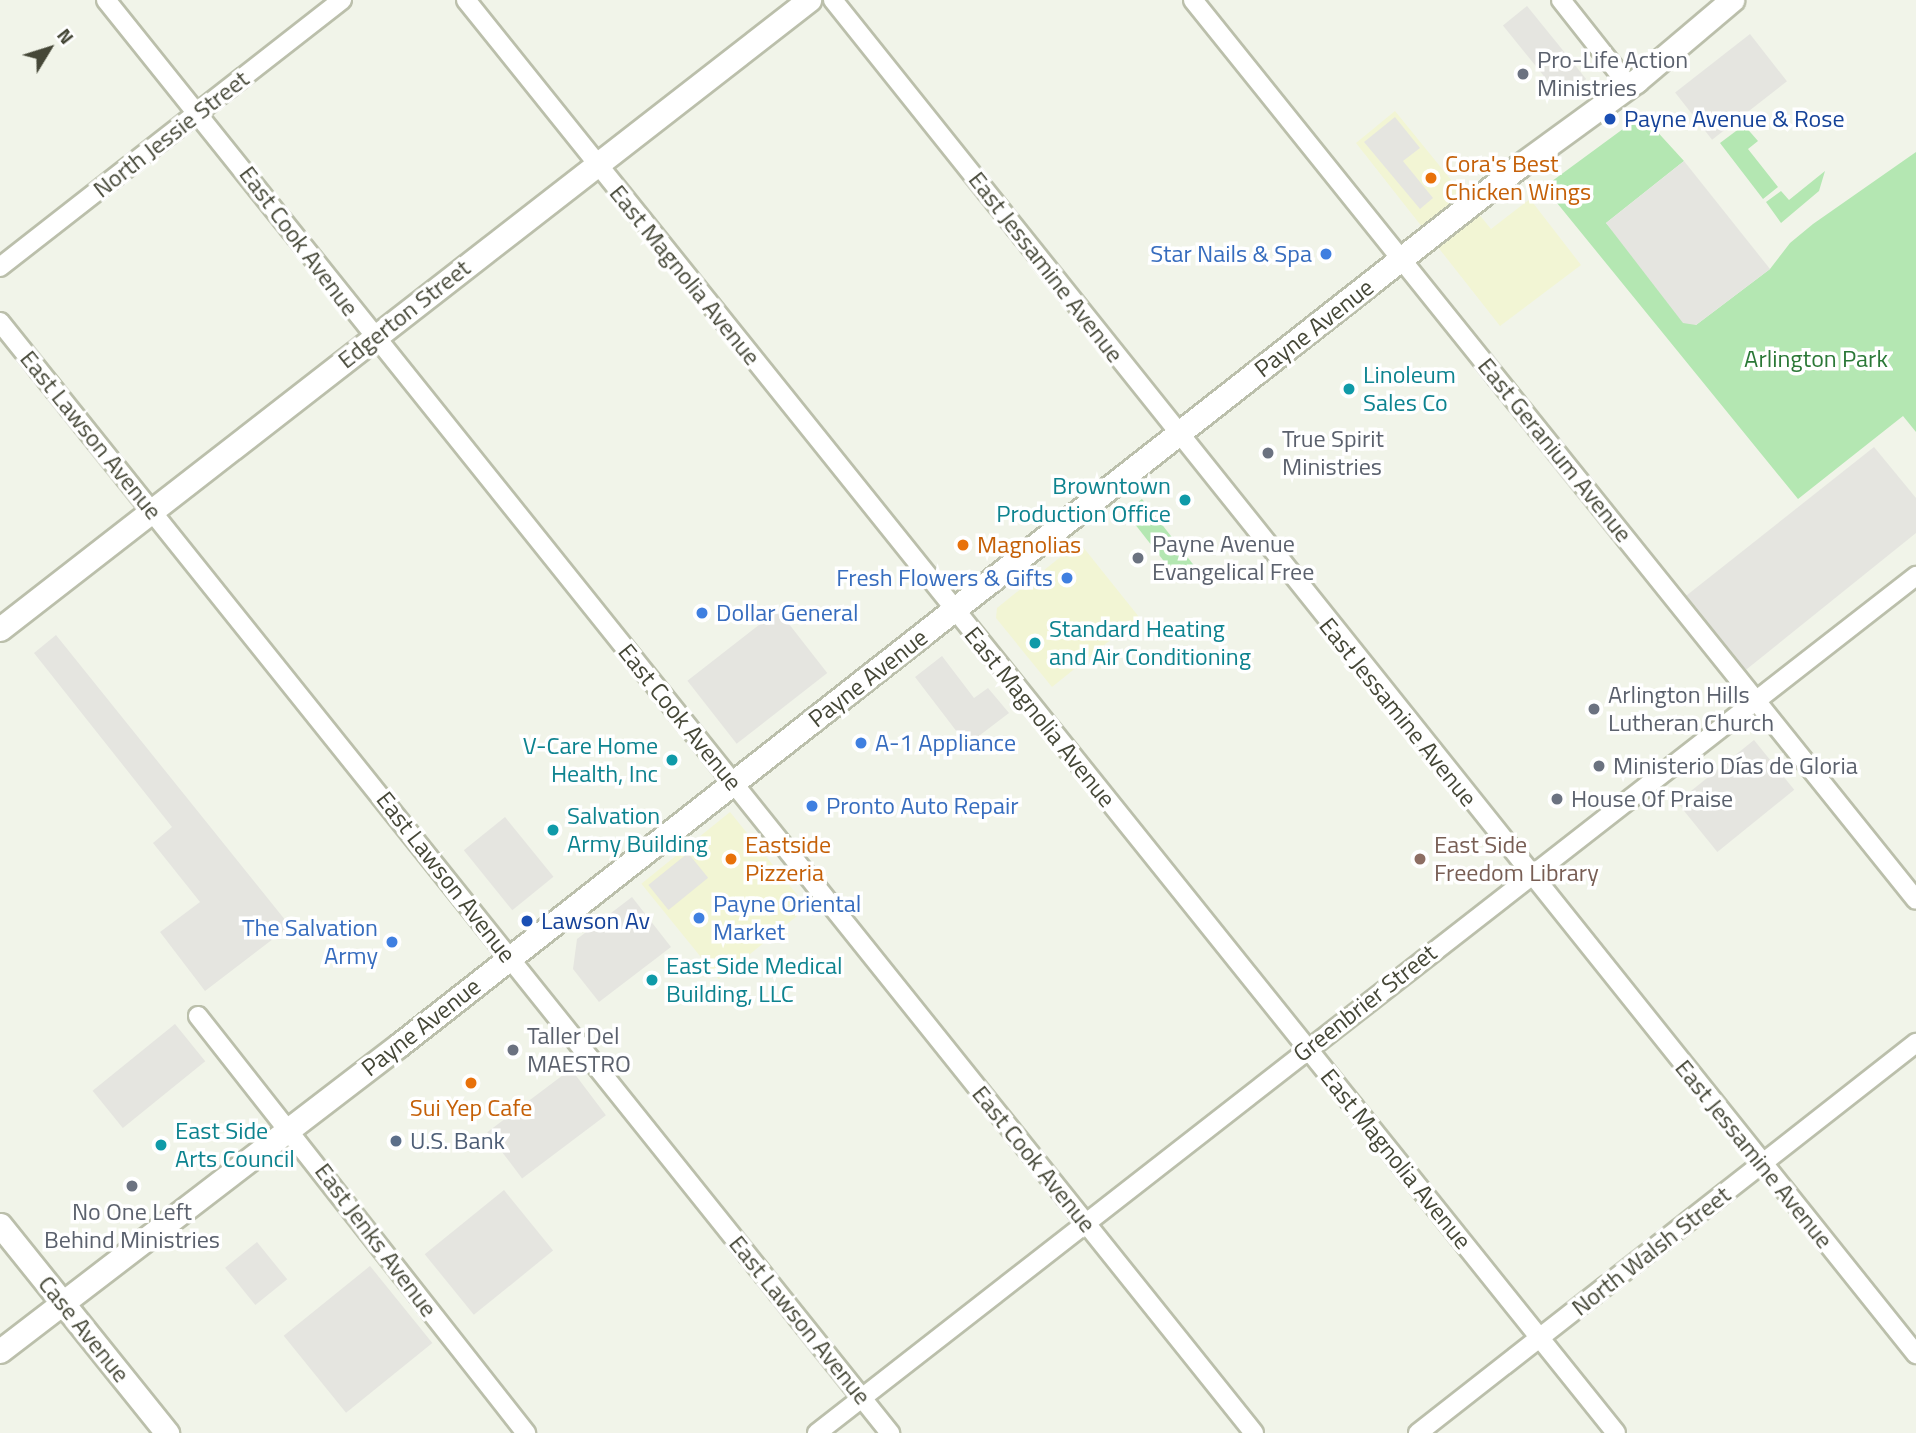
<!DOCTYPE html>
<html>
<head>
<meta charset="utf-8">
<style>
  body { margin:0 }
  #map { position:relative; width:1916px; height:1433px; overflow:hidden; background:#f1f4e9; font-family:"Titillium Web",sans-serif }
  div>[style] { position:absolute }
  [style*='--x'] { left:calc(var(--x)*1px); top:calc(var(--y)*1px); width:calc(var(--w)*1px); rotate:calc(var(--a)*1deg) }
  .commercial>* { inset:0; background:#f2f5d4; transform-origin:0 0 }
  .green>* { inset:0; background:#b4e7b2; transform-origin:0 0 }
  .parking>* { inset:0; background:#e5e5e0; transform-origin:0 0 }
  .roads { filter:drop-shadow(2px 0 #bbbfab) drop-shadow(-2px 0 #bbbfab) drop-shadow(0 2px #bbbfab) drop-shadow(0 -2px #bbbfab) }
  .minor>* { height:18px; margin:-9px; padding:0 9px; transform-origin:9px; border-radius:9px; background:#fff }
  .tertiary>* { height:23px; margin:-11.5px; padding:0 11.5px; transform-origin:11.5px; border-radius:11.5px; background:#fff }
  .dots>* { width:19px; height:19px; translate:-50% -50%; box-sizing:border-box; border:4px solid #fff; border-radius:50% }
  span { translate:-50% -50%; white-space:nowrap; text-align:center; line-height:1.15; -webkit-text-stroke:7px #fff; paint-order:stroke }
  .worship-label { font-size:24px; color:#5b616d }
  .left { translate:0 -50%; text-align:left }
  .transit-label { font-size:24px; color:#164399 }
  .street-label { font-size:24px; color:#454737 }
  .food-label { font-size:24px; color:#c56008 }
  .shop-label { font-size:24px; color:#366cbe }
  .right { translate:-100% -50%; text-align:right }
  .park-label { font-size:24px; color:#2b7837 }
  .culture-label { font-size:24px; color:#0d838f }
  .education-label { font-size:24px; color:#785e54 }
  .service-label { font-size:24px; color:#4e5e75 }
  .north { position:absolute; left:14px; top:14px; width:70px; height:70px; -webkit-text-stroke:5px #fff; paint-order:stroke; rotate:52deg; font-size:19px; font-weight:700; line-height:28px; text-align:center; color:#454737 }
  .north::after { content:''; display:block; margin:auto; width:24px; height:32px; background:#454737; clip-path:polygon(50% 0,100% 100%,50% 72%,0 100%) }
</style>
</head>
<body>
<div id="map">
  <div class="commercial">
    <i style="clip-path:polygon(1395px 111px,1491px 229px,1530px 199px,1581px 265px,1500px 326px,1356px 143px)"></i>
    <i style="clip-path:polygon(1079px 542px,1139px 617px,1052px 687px,996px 618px,997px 608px)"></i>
    <i style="left:730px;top:812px;width:123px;height:114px;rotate:51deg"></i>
  </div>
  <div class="green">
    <i style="clip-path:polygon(1642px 115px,1684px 161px,1606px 223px,1696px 325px,1770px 269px,1790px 243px,1813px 224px,1916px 152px,1916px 432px,1903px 416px,1798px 499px,1544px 187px)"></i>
    <i style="clip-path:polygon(1744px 125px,1758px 141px,1748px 149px,1778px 187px,1763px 199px,1720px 143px)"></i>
    <i style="clip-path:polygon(1825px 171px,1819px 191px,1781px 223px,1766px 202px,1781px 191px,1789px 200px)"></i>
    <i style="left:1142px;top:499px;width:87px;height:21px;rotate:52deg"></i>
  </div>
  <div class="parking">
    <i style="left:1527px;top:6px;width:94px;height:31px;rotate:51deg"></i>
    <i style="left:1750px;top:34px;width:60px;height:95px;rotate:52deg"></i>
    <i style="clip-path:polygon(1395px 117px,1420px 148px,1403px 161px,1433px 198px,1420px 209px,1364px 142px)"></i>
    <i style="clip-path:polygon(1684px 161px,1770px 269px,1696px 325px,1683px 323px,1606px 223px)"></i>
    <i style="clip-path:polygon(1874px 447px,1916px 498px,1916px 533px,1737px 677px,1677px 603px)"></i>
    <i style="left:778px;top:610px;width:80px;height:115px;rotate:52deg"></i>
    <i style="clip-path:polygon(56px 635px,290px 926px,205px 991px,160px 932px,200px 902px,153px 843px,172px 827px,34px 653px)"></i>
    <i style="clip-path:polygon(942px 656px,974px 698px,988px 688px,1009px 713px,967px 745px,915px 677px)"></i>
    <i style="left:1754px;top:740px;width:64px;height:99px;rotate:51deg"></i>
    <i style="left:505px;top:817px;width:77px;height:53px;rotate:51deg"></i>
    <i style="left:688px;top:853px;width:32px;height:51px;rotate:51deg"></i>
    <i style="clip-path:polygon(632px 897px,671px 947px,599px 1002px,573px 969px,577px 939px)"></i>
    <i style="left:175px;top:1024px;width:48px;height:106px;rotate:51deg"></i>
    <i style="left:571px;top:1069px;width:58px;height:105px;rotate:53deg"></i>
    <i style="left:504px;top:1190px;width:78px;height:102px;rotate:51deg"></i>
    <i style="left:257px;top:1242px;width:48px;height:41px;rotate:51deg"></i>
    <i style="left:370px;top:1266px;width:99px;height:111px;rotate:51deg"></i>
  </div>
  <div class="roads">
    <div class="minor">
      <i style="--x:106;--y:0;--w:1836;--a:51.3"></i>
      <i style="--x:466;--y:0;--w:1837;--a:51.25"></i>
      <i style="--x:833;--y:0;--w:1734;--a:51.35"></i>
      <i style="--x:1193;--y:0;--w:1154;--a:51.22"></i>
      <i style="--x:1561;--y:0;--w:110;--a:51.7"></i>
      <i style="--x:0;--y:267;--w:434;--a:-38"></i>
      <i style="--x:0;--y:322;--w:1424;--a:51.3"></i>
      <i style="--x:198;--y:1016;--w:531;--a:51.81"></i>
      <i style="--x:817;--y:1433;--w:1394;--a:-37.95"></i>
      <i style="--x:1418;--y:1433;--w:633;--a:-38.07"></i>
    </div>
    <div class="tertiary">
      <i style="--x:0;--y:629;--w:1025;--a:-37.87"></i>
      <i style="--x:0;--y:1225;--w:267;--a:51.2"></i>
      <i style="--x:0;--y:1351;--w:503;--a:-37.49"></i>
      <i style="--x:399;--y:1045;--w:1422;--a:-38.12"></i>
      <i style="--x:1518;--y:167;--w:146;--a:-36.1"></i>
      <i style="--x:1636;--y:81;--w:126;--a:-40.2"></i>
    </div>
  </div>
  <div class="dots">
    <i style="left:1523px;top:74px;background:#6b7280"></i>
    <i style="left:1610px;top:119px;background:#1a4fb4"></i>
    <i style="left:1431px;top:178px;background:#e8710a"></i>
    <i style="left:1326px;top:254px;background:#3f7fe0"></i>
    <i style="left:1349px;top:389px;background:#0f9aa8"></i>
    <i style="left:1268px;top:453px;background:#6b7280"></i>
    <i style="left:1185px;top:500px;background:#0f9aa8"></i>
    <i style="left:963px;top:545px;background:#e8710a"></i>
    <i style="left:1138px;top:558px;background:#6b7280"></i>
    <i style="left:1067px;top:578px;background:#3f7fe0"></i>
    <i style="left:702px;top:613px;background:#3f7fe0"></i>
    <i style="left:1035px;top:643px;background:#0f9aa8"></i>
    <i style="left:1594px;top:709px;background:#6b7280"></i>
    <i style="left:861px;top:743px;background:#3f7fe0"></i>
    <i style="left:672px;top:760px;background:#0f9aa8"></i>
    <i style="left:1599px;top:766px;background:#6b7280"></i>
    <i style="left:1557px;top:799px;background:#6b7280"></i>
    <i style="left:812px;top:806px;background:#3f7fe0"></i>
    <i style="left:553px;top:830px;background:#0f9aa8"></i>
    <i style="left:731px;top:859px;background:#e8710a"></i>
    <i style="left:1420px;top:859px;background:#8d6e63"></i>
    <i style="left:699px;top:918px;background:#3f7fe0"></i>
    <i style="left:527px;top:921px;background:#1a4fb4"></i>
    <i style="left:392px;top:942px;background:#3f7fe0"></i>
    <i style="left:652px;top:980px;background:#0f9aa8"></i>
    <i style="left:513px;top:1050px;background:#6b7280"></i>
    <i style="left:471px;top:1083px;background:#e8710a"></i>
    <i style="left:396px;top:1141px;background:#5c6f8a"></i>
    <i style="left:161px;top:1145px;background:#0f9aa8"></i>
    <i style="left:132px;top:1186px;background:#6b7280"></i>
  </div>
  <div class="worship-label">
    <span class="left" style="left:1537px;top:74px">Pro-Life Action<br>Ministries</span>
    <span class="left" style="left:1282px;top:453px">True Spirit<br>Ministries</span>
    <span class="left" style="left:1152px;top:558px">Payne Avenue<br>Evangelical Free</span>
    <span class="left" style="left:1608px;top:709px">Arlington Hills<br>Lutheran Church</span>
    <span class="left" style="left:1613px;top:766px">Ministerio Días de Gloria</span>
    <span class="left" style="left:1571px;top:799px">House Of Praise</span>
    <span class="left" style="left:527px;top:1050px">Taller Del<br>MAESTRO</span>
    <span style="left:132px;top:1226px">No One Left<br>Behind Ministries</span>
  </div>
  <div class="transit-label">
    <span class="left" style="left:1624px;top:119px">Payne Avenue &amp; Rose</span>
    <span class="left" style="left:541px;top:921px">Lawson Av</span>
  </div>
  <div class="street-label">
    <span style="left:171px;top:134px;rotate:-38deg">North Jessie Street</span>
    <span style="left:299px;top:241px;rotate:53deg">East Cook Avenue</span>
    <span style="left:1046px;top:267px;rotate:52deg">East Jessamine Avenue</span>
    <span style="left:685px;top:275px;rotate:51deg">East Magnolia Avenue</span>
    <span style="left:404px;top:314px;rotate:-38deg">Edgerton Street</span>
    <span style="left:1314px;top:328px;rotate:-38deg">Payne Avenue</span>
    <span style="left:91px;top:435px;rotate:51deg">East Lawson Avenue</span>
    <span style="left:1555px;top:450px;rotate:51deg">East Geranium Avenue</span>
    <span style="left:868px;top:678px;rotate:-38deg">Payne Avenue</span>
    <span style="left:1398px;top:712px;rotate:51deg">East Jessamine Avenue</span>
    <span style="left:680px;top:717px;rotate:51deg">East Cook Avenue</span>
    <span style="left:1040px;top:717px;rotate:51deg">East Magnolia Avenue</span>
    <span style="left:446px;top:877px;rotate:52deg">East Lawson Avenue</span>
    <span style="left:1365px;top:1003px;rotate:-38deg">Greenbrier Street</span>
    <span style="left:421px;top:1027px;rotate:-38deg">Payne Avenue</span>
    <span style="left:1754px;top:1154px;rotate:51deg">East Jessamine Avenue</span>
    <span style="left:1034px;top:1159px;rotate:51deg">East Cook Avenue</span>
    <span style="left:1396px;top:1159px;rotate:51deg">East Magnolia Avenue</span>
    <span style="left:376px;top:1240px;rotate:53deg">East Jenks Avenue</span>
    <span style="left:1651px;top:1251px;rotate:-38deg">North Walsh Street</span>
    <span style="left:800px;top:1320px;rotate:51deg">East Lawson Avenue</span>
    <span style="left:84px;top:1329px;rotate:51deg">Case Avenue</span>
  </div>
  <div class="food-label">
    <span class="left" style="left:1445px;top:178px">Cora's Best<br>Chicken Wings</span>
    <span class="left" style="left:977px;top:545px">Magnolias</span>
    <span class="left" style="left:745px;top:859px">Eastside<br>Pizzeria</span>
    <span style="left:471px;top:1108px">Sui Yep Cafe</span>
  </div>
  <div class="shop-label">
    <span class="right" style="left:1312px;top:254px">Star Nails &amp; Spa</span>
    <span class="right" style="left:1053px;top:578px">Fresh Flowers &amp; Gifts</span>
    <span class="left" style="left:716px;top:613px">Dollar General</span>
    <span class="left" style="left:875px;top:743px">A-1 Appliance</span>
    <span class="left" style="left:826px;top:806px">Pronto Auto Repair</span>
    <span class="left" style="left:713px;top:918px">Payne Oriental<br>Market</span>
    <span class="right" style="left:378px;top:942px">The Salvation<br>Army</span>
  </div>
  <div class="park-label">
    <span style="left:1816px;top:359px">Arlington Park</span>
  </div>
  <div class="culture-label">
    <span class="left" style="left:1363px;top:389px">Linoleum<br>Sales Co</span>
    <span class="right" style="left:1171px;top:500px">Browntown<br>Production Office</span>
    <span class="left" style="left:1049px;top:643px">Standard Heating<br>and Air Conditioning</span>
    <span class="right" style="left:658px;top:760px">V-Care Home<br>Health, Inc</span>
    <span class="left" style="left:567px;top:830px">Salvation<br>Army Building</span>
    <span class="left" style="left:666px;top:980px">East Side Medical<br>Building, LLC</span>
    <span class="left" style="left:175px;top:1145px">East Side<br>Arts Council</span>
  </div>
  <div class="education-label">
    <span class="left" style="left:1434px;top:859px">East Side<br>Freedom Library</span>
  </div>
  <div class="service-label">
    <span class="left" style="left:410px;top:1141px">U.S. Bank</span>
  </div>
  <div class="north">N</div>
</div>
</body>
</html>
